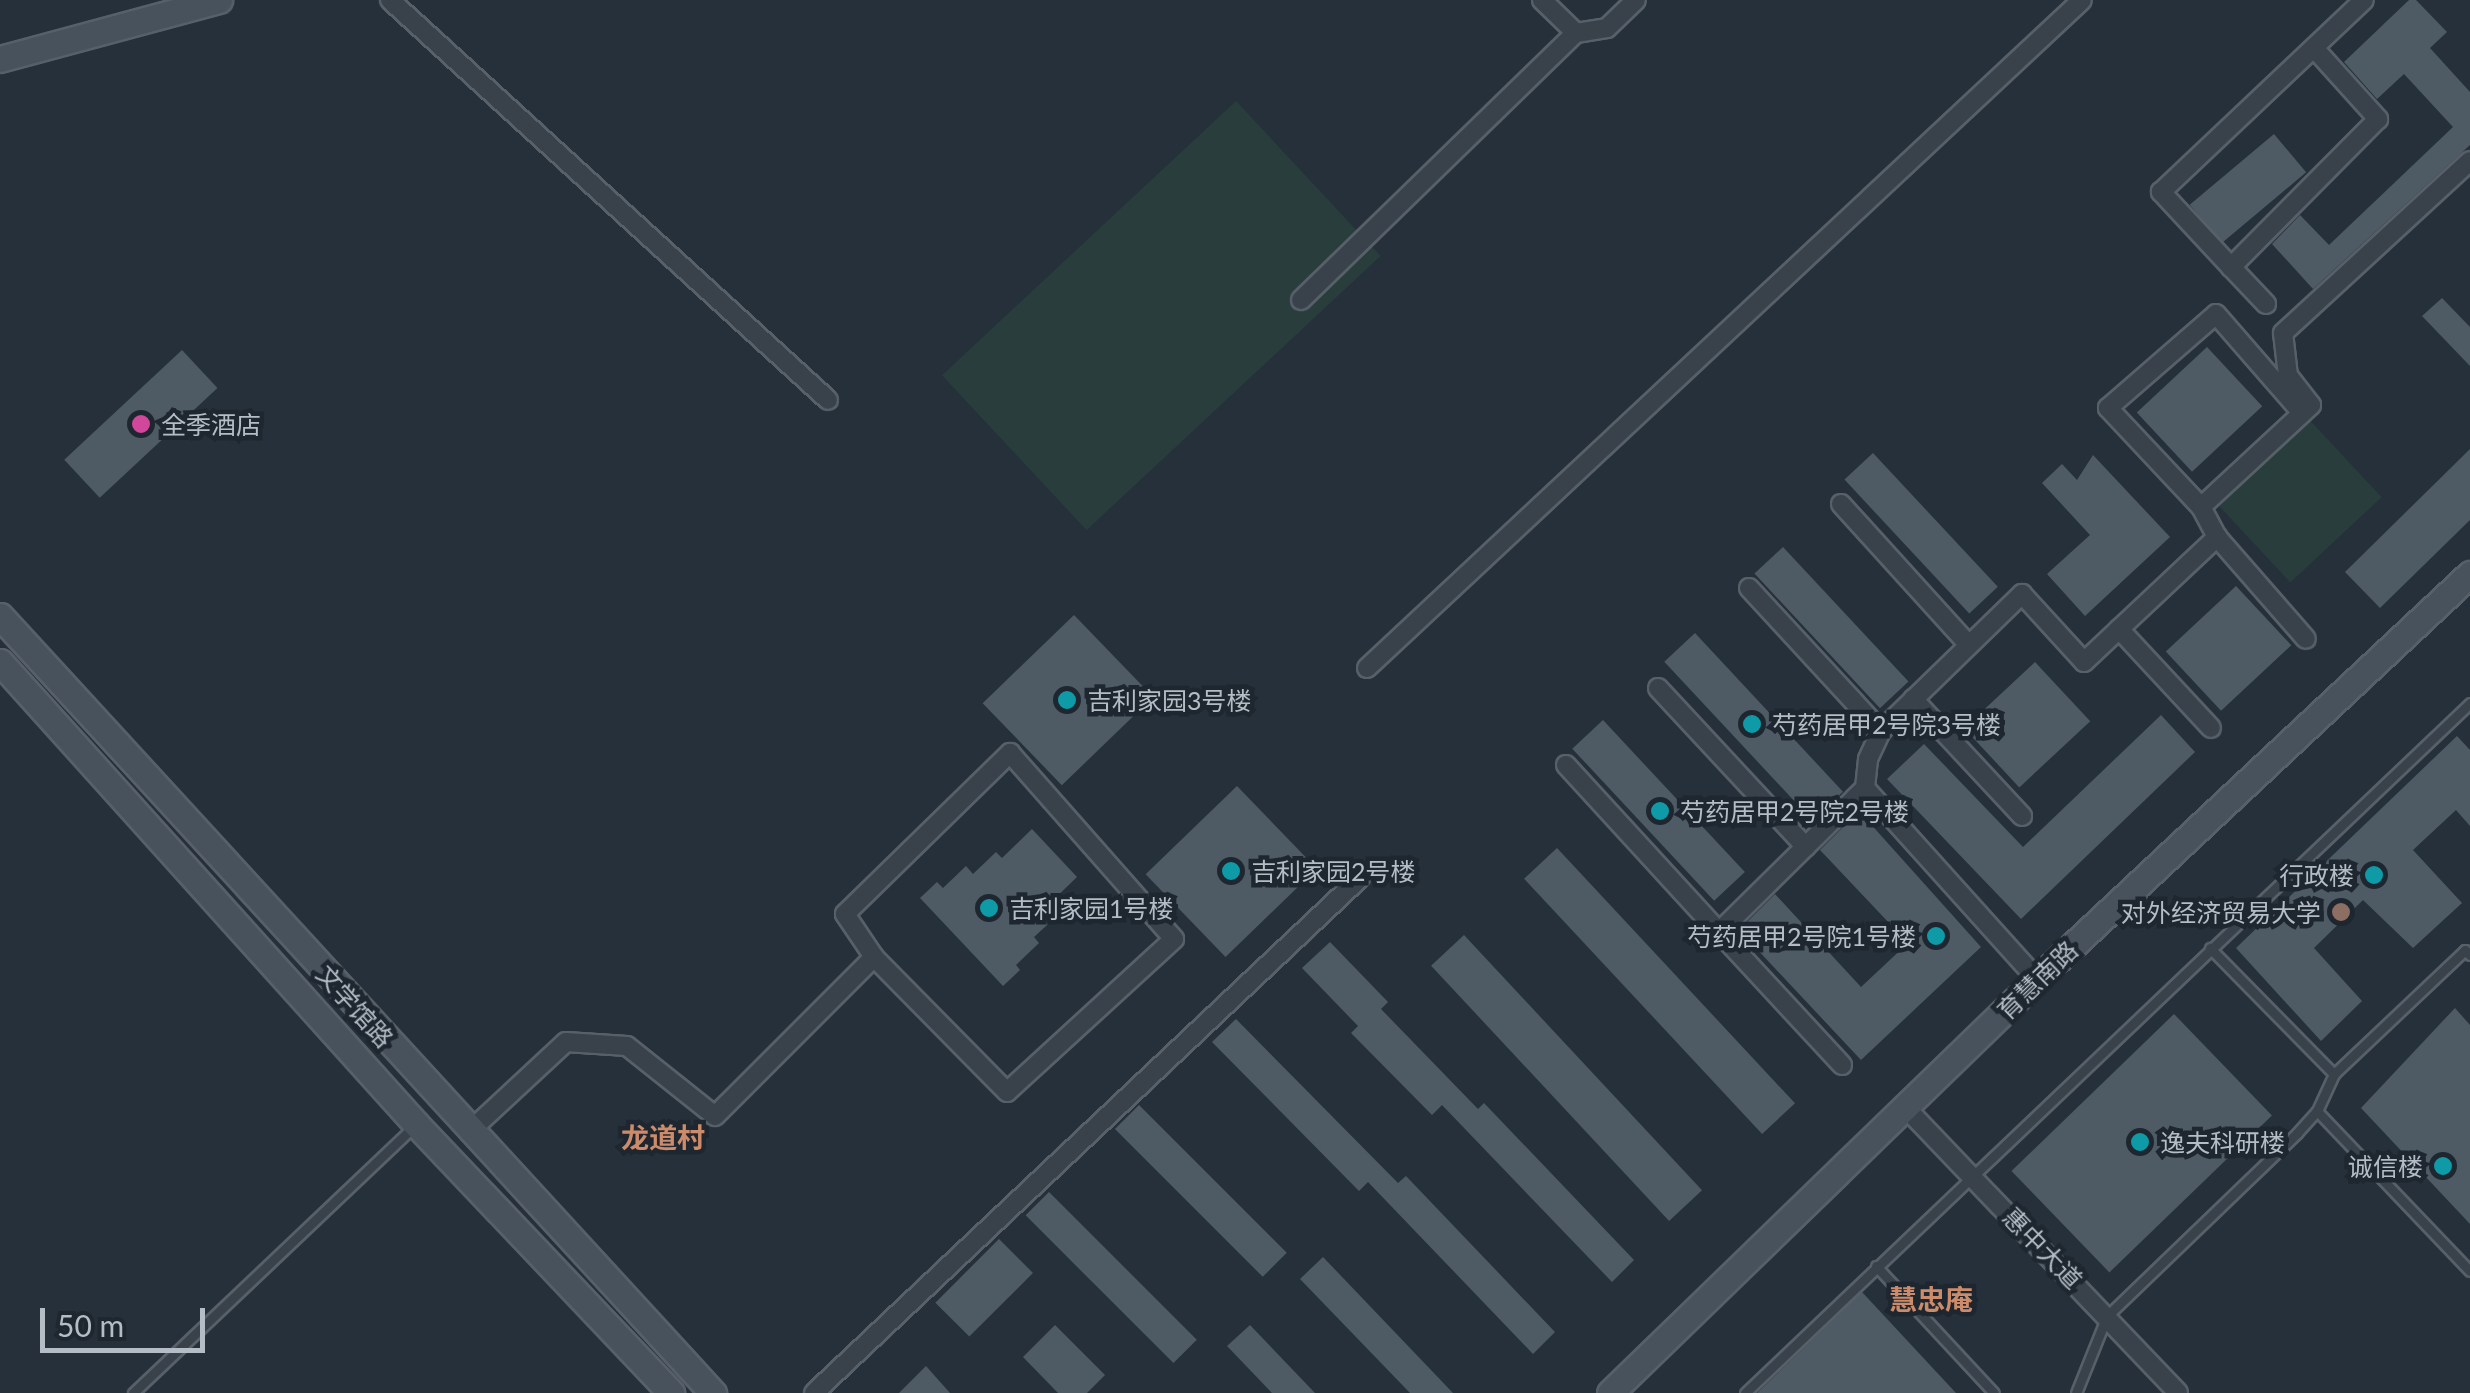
<!DOCTYPE html>
<html>
<head>
<meta charset="utf-8">
<style>
  body { margin:0 }
  #map { position:relative; width:2470px; height:1393px; overflow:hidden; background:#25303a; font-family:Lato,"Noto Sans SC",sans-serif }
  div>[style] { position:absolute }
  [style*='--x'] { left:calc(var(--x)*1px); top:calc(var(--y)*1px); width:calc(var(--w)*1px); rotate:calc(var(--a)*1deg) }
  .green>* { inset:0; background:#283d3c; transform-origin:0 0 }
  .building>* { inset:0; background:#4e5b65; transform-origin:0 0 }
  .roads { filter:drop-shadow(2px 0 #576069) drop-shadow(-2px 0 #576069) drop-shadow(0 2px #576069) drop-shadow(0 -2px #576069) }
  .lane>* { height:9px; margin:-4.5px; padding:0 4.5px; transform-origin:4.5px; border-radius:4.5px; background:#39424b }
  .street>* { height:18px; margin:-9px; padding:0 9px; transform-origin:9px; border-radius:9px; background:#39424b }
  .secondary>* { height:25px; margin:-12.5px; padding:0 12.5px; transform-origin:12.5px; border-radius:12.5px; background:#47525d }
  .dots>* { width:28px; height:28px; translate:-50% -50%; box-sizing:border-box; border:5px solid #1e2730; border-radius:50% }
  span { translate:-50% -50%; white-space:nowrap; text-align:center; line-height:1.15; -webkit-text-stroke:9px #1e2730; paint-order:stroke }
  .poi-label { font-size:25px; color:#b4bdc6 }
  .left { translate:0 -50%; text-align:left }
  .right { translate:-100% -50%; text-align:right }
  .street-label { font-size:25px; color:#b4bdc6 }
  .neighbourhood-label { font-size:28px; color:#cc8b6a; font-weight:700 }
  .scale { position:absolute; left:40px; top:1308px; width:165px; height:45px; box-sizing:border-box; border:5px solid #b4bdc6; border-top:0; padding-left:12px; font-size:30px; line-height:35px; white-space:nowrap; color:#b4bdc6; -webkit-text-stroke:8px #1e2730; paint-order:stroke }
</style>
</head>
<body>
<div id="map">
  <div class="green">
    <i style="left:1236px;top:101px;width:212px;height:402px;rotate:47deg"></i>
    <i style="left:2306px;top:416px;width:111px;height:125px;rotate:47deg"></i>
  </div>
  <div class="building">
    <i style="clip-path:polygon(2409px 0,2416px 0,2447px 32px,2430px 48px,2470px 92px,2470px 145px,2313px 289px,2272px 244px,2300px 215px,2329px 245px,2453px 127px,2404px 74px,2377px 99px,2344px 62px)"></i>
    <i style="left:2274px;top:134px;width:50px;height:110px;rotate:50deg"></i>
    <i style="clip-path:polygon(2442px 298px,2470px 327px,2470px 366px,2422px 316px)"></i>
    <i style="left:2207px;top:347px;width:81px;height:96px;rotate:47deg"></i>
    <i style="left:182px;top:350px;width:52px;height:161px;rotate:47deg"></i>
    <i style="clip-path:polygon(2470px 449px,2470px 520px,2380px 608px,2345px 572px)"></i>
    <i style="left:1873px;top:453px;width:183px;height:39px;rotate:47deg"></i>
    <i style="clip-path:polygon(2093px 455px,2170px 537px,2085px 616px,2047px 574px,2090px 535px,2042px 483px,2062px 464px,2077px 480px)"></i>
    <i style="left:1783px;top:547px;width:184px;height:39px;rotate:47deg"></i>
    <i style="left:2236px;top:586px;width:81px;height:96px;rotate:47deg"></i>
    <i style="left:1074px;top:615px;width:114px;height:127px;rotate:46deg"></i>
    <i style="left:1695px;top:633px;width:217px;height:42px;rotate:47deg"></i>
    <i style="left:2035px;top:662px;width:81px;height:97px;rotate:47deg"></i>
    <i style="clip-path:polygon(2161px 715px,2195px 752px,2021px 919px,1887px 779px,1924px 744px,2023px 847px)"></i>
    <i style="left:1603px;top:720px;width:208px;height:42px;rotate:47deg"></i>
    <i style="clip-path:polygon(2457px 736px,2470px 750px,2470px 826px,2456px 810px,2413px 850px,2462px 903px,2413px 948px,2363px 900px,2314px 948px,2362px 1001px,2321px 1041px,2236px 948px)"></i>
    <i style="left:1237px;top:786px;width:115px;height:127px;rotate:46deg"></i>
    <i style="clip-path:polygon(1859px 811px,1981px 947px,1861px 1060px,1739px 930px,1775px 894px,1861px 987px,1908px 943px,1820px 850px)"></i>
    <i style="clip-path:polygon(1032px 829px,1077px 877px,1047px 906px,1057px 916px,1034px 937px,1039px 943px,1016px 965px,1020px 970px,1003px 986px,920px 898px,937px 882px,943px 888px,966px 866px,973px 874px,996px 852px,1002px 858px)"></i>
    <i style="left:1557px;top:848px;width:349px;height:45px;rotate:47deg"></i>
    <i style="left:1464px;top:935px;width:349px;height:45px;rotate:47deg"></i>
    <i style="clip-path:polygon(1330px 942px,1388px 1002px,1381px 1009px,1478px 1109px,1484px 1103px,1634px 1260px,1612px 1282px,1442px 1105px,1432px 1115px,1351px 1033px,1358px 1026px,1302px 968px)"></i>
    <i style="clip-path:polygon(2455px 1008px,2470px 1025px,2470px 1224px,2361px 1108px)"></i>
    <i style="left:2174px;top:1014px;width:141px;height:226px;rotate:46deg"></i>
    <i style="clip-path:polygon(1236px 1019px,1398px 1183px,1406px 1176px,1555px 1332px,1533px 1354px,1368px 1182px,1359px 1191px,1212px 1042px)"></i>
    <i style="left:1139px;top:1105px;width:209px;height:34px;rotate:45deg"></i>
    <i style="left:1049px;top:1192px;width:209px;height:33px;rotate:45deg"></i>
    <i style="left:999px;top:1239px;width:48px;height:90px;rotate:45deg"></i>
    <i style="clip-path:polygon(1323px 1257px,1453px 1393px,1410px 1393px,1300px 1279px)"></i>
    <i style="clip-path:polygon(1862px 1292px,1956px 1393px,1757px 1393px)"></i>
    <i style="clip-path:polygon(1055px 1325px,1105px 1375px,1087px 1393px,1058px 1393px,1023px 1357px)"></i>
    <i style="clip-path:polygon(1250px 1325px,1315px 1393px,1272px 1393px,1227px 1346px)"></i>
    <i style="clip-path:polygon(926px 1366px,950px 1393px,899px 1393px)"></i>
  </div>
  <div class="roads">
    <div class="lane">
      <i style="--x:2210;--y:948;--w:177;--a:45.5"></i>
      <i style="--x:2317;--y:1111;--w:221;--a:46.3"></i>
      <i style="--x:1876;--y:1266;--w:173;--a:47.1"></i>
      <i style="--x:133;--y:1393;--w:388;--a:-43.5"></i>
      <i style="--x:1745;--y:1393;--w:1001;--a:-43.58"></i>
      <i style="--x:2076;--y:1393;--w:83;--a:-68.1"></i>
      <i style="--x:2107;--y:1316;--w:264;--a:-43.9"></i>
      <i style="--x:2297;--y:1133;--w:30;--a:-48"></i>
      <i style="--x:2317;--y:1111;--w:41;--a:-65.3"></i>
      <i style="--x:2334;--y:1074;--w:180;--a:-43.4"></i>
      <i style="--x:2465;--y:950;--w:7;--a:45"></i>
    </div>
    <div class="street">
      <i style="--x:390;--y:0;--w:593;--a:42.4"></i>
      <i style="--x:1542;--y:0;--w:47;--a:44.1"></i>
      <i style="--x:1576;--y:33;--w:31;--a:-9"></i>
      <i style="--x:1607;--y:28;--w:40;--a:-44"></i>
      <i style="--x:2314;--y:48;--w:96;--a:48"></i>
      <i style="--x:2378;--y:119;--w:209;--a:134.8"></i>
      <i style="--x:2231;--y:267;--w:103;--a:-133"></i>
      <i style="--x:2161;--y:192;--w:279;--a:-43.4"></i>
      <i style="--x:2231;--y:267;--w:51;--a:46.6"></i>
      <i style="--x:1301;--y:300;--w:383;--a:-44.2"></i>
      <i style="--x:1841;--y:504;--w:190;--a:47.8"></i>
      <i style="--x:2201;--y:507;--w:136;--a:-133.2"></i>
      <i style="--x:2108;--y:408;--w:143;--a:-41"></i>
      <i style="--x:2216;--y:314;--w:131;--a:49"></i>
      <i style="--x:2217;--y:537;--w:135;--a:48.9"></i>
      <i style="--x:1749;--y:588;--w:195;--a:47.3"></i>
      <i style="--x:2119;--y:629;--w:135;--a:47.1"></i>
      <i style="--x:1367;--y:668;--w:978;--a:-43.05"></i>
      <i style="--x:1658;--y:688;--w:217;--a:47.1"></i>
      <i style="--x:1913;--y:699;--w:160;--a:47"></i>
      <i style="--x:1010;--y:753;--w:248;--a:48.6"></i>
      <i style="--x:1174;--y:939;--w:226;--a:137.5"></i>
      <i style="--x:1007;--y:1092;--w:190;--a:-134.6"></i>
      <i style="--x:874;--y:957;--w:52;--a:-124"></i>
      <i style="--x:845;--y:914;--w:231;--a:-44.3"></i>
      <i style="--x:1566;--y:765;--w:226;--a:47.5"></i>
      <i style="--x:1865;--y:788;--w:29;--a:-84"></i>
      <i style="--x:1868;--y:759;--w:31;--a:-65"></i>
      <i style="--x:1881;--y:731;--w:197;--a:-44.2"></i>
      <i style="--x:2022;--y:594;--w:92;--a:47.6"></i>
      <i style="--x:2084;--y:662;--w:183;--a:-43.2"></i>
      <i style="--x:2217;--y:537;--w:34;--a:-118"></i>
      <i style="--x:2201;--y:507;--w:150;--a:-42.8"></i>
      <i style="--x:2311;--y:405;--w:37;--a:-128"></i>
      <i style="--x:2288;--y:376;--w:43;--a:-96.6"></i>
      <i style="--x:2283;--y:333;--w:254;--a:-42.6"></i>
      <i style="--x:1842;--y:1065;--w:181;--a:-132.8"></i>
      <i style="--x:1719;--y:932;--w:205;--a:-44.6"></i>
      <i style="--x:1865;--y:788;--w:257;--a:48"></i>
      <i style="--x:1905;--y:1107;--w:395;--a:46.3"></i>
      <i style="--x:469;--y:1132;--w:132;--a:-42.9"></i>
      <i style="--x:566;--y:1042;--w:61;--a:3.8"></i>
      <i style="--x:627;--y:1046;--w:112;--a:38.5"></i>
      <i style="--x:715;--y:1116;--w:225;--a:-45"></i>
      <i style="--x:814;--y:1393;--w:751;--a:-43.33"></i>
    </div>
    <div class="secondary">
      <i style="--x:0;--y:59;--w:227;--a:-15.1"></i>
      <i style="--x:0;--y:616;--w:1055;--a:47.46"></i>
      <i style="--x:0;--y:662;--w:622;--a:48"></i>
      <i style="--x:416;--y:1124;--w:371;--a:46.5"></i>
      <i style="--x:1610;--y:1393;--w:595;--a:-44.11"></i>
      <i style="--x:2037;--y:979;--w:593;--a:-43.09"></i>
    </div>
  </div>
  <div class="dots">
    <i style="left:141px;top:424px;background:#d1479c"></i>
    <i style="left:1067px;top:700px;background:#0f9aa8"></i>
    <i style="left:1752px;top:724px;background:#0f9aa8"></i>
    <i style="left:1660px;top:811px;background:#0f9aa8"></i>
    <i style="left:1231px;top:871px;background:#0f9aa8"></i>
    <i style="left:2374px;top:875px;background:#0f9aa8"></i>
    <i style="left:989px;top:908px;background:#0f9aa8"></i>
    <i style="left:2341px;top:912px;background:#8d6e63"></i>
    <i style="left:1936px;top:936px;background:#0f9aa8"></i>
    <i style="left:2140px;top:1142px;background:#0f9aa8"></i>
    <i style="left:2443px;top:1166px;background:#0f9aa8"></i>
  </div>
  <div class="poi-label">
    <span class="left" style="left:161px;top:424px">全季酒店</span>
    <span class="left" style="left:1087px;top:700px">吉利家园3号楼</span>
    <span class="left" style="left:1772px;top:724px">芍药居甲2号院3号楼</span>
    <span class="left" style="left:1680px;top:811px">芍药居甲2号院2号楼</span>
    <span class="left" style="left:1251px;top:871px">吉利家园2号楼</span>
    <span class="right" style="left:2354px;top:875px">行政楼</span>
    <span class="left" style="left:1009px;top:908px">吉利家园1号楼</span>
    <span class="right" style="left:2321px;top:912px">对外经济贸易大学</span>
    <span class="right" style="left:1916px;top:936px">芍药居甲2号院1号楼</span>
    <span class="left" style="left:2160px;top:1142px">逸夫科研楼</span>
    <span class="right" style="left:2423px;top:1166px">诚信楼</span>
  </div>
  <div class="street-label">
    <span style="left:2037px;top:980px;rotate:-44deg">育慧南路</span>
    <span style="left:355px;top:1006px;rotate:48deg">文学馆路</span>
    <span style="left:2043px;top:1248px;rotate:46deg">惠中大道</span>
  </div>
  <div class="neighbourhood-label">
    <span style="left:663px;top:1137px">龙道村</span>
    <span style="left:1931px;top:1299px">慧忠庵</span>
  </div>
  <div class="scale">50 m</div>
</div>
</body>
</html>
